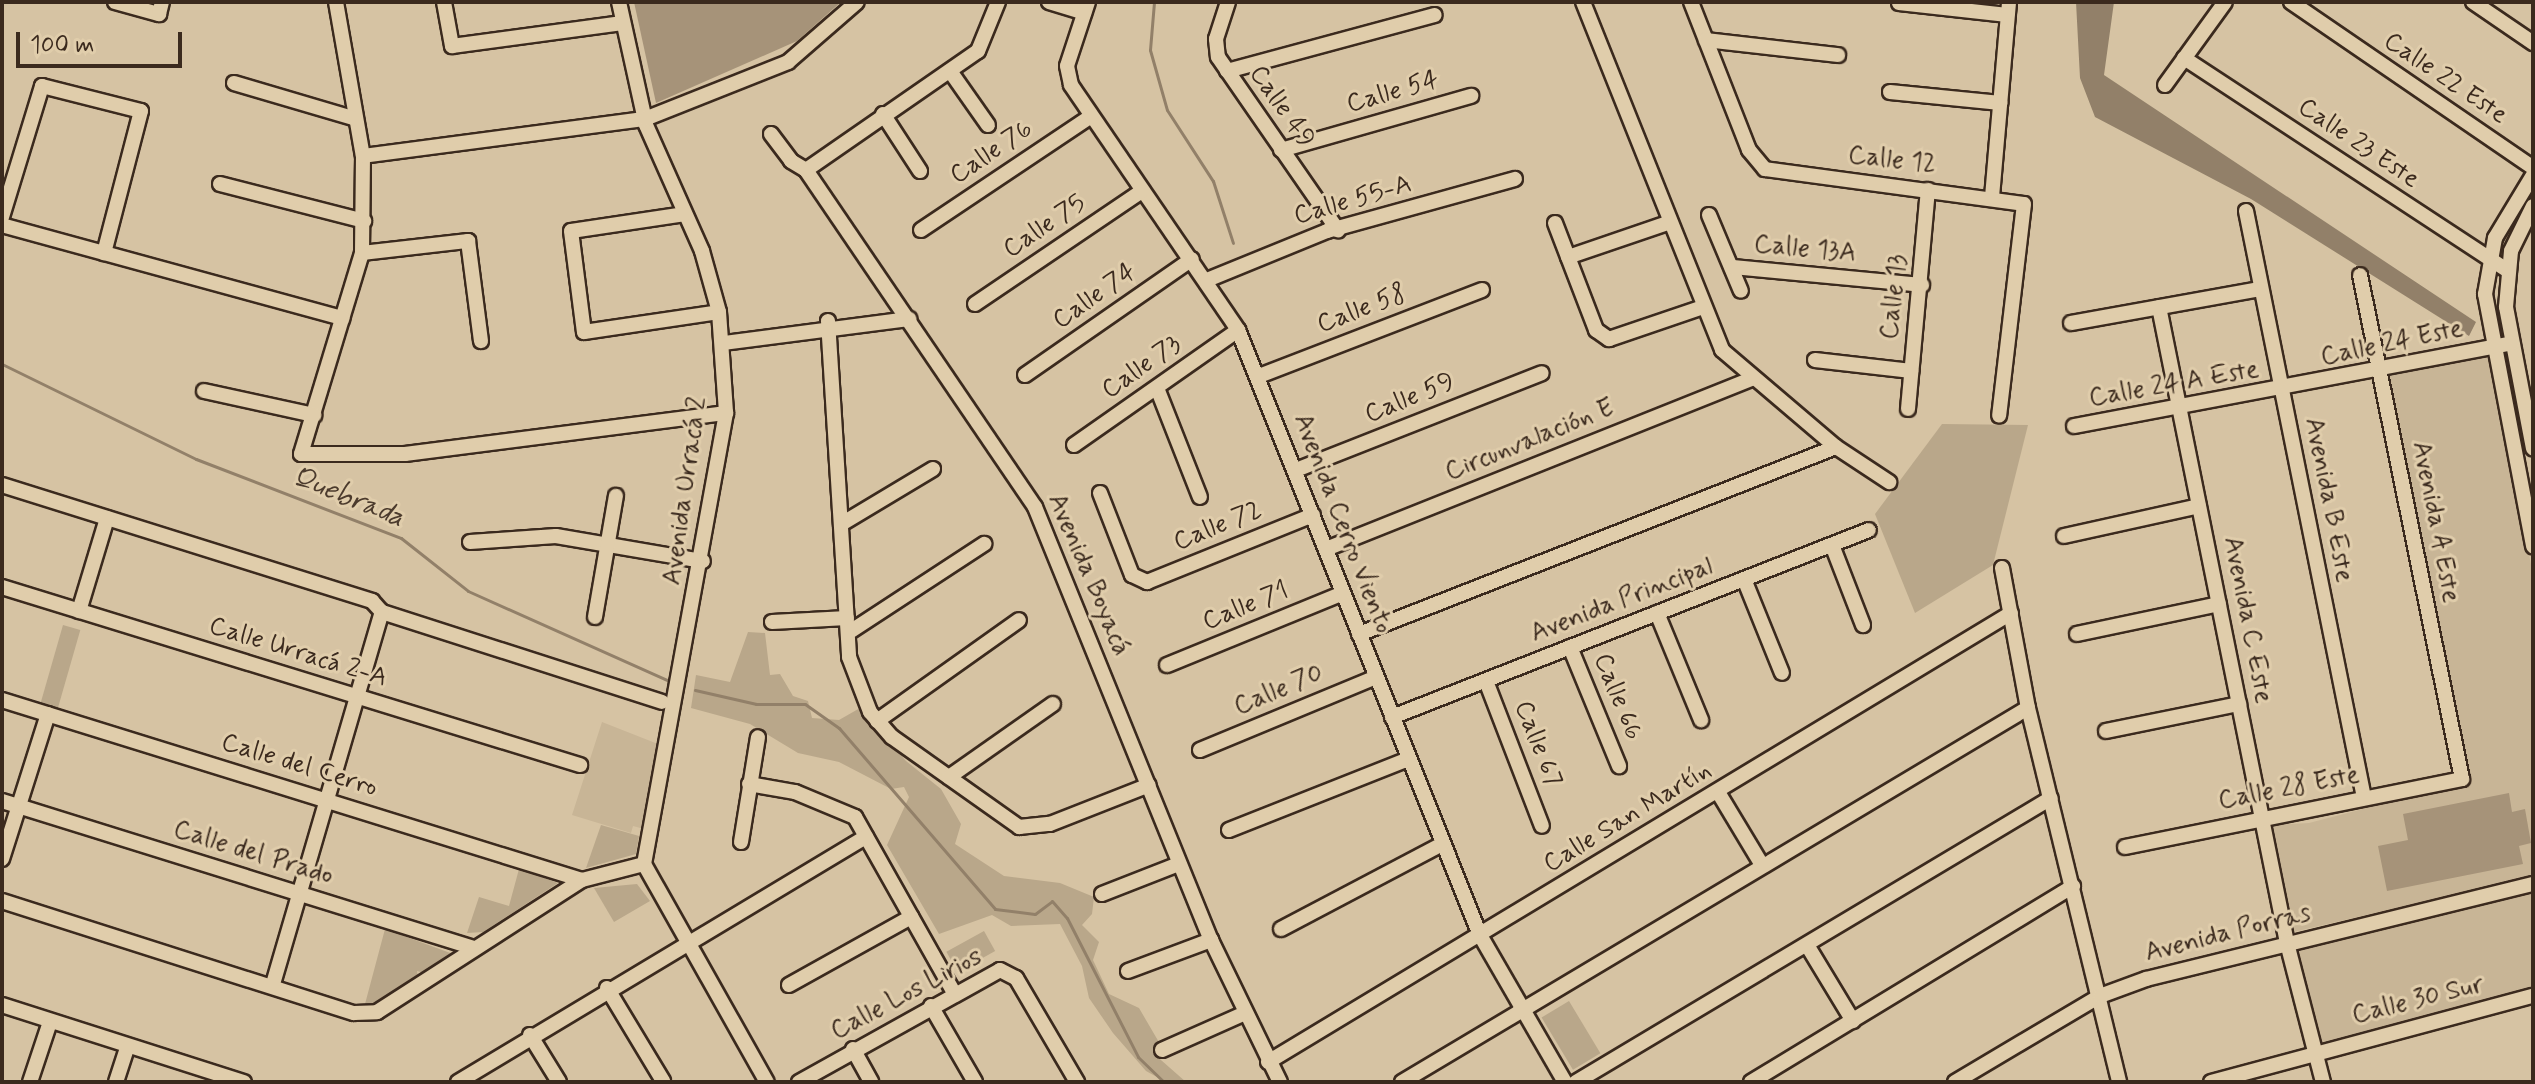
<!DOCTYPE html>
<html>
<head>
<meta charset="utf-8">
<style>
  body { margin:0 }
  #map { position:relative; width:2535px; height:1084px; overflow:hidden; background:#d6c3a3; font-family:Mynerve,sans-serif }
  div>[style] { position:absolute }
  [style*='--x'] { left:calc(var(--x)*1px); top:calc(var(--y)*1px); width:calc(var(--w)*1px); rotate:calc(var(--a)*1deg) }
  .built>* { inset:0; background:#c8b596 }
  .green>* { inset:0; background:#b9a78a; transform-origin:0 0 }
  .water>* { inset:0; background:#928069 }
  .stream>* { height:3px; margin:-1.5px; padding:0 1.5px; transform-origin:1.5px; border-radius:1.5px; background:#928069 }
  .building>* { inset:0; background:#a69379 }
  .roads { filter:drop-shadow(2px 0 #3b2a1e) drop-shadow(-2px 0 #3b2a1e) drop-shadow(0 2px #3b2a1e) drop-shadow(0 -2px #3b2a1e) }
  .minor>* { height:14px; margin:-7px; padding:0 7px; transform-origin:7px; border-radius:7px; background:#e0cdab }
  span { translate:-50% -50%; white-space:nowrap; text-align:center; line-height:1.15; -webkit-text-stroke:6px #e0cdab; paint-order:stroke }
  .street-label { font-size:26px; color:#3b2a1e }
  .water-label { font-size:28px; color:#4c3b2d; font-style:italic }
  .frame { position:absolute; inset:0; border:4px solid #3b2a1e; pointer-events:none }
  .scale { position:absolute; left:16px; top:32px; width:166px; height:36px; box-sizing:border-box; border:4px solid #3b2a1e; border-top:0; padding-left:10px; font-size:24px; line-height:28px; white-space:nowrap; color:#3b2a1e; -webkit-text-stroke:6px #e0cdab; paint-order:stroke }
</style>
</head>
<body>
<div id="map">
  <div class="built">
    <i style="clip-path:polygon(2488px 355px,2533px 574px,2533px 876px,2293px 932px,2270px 825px,2309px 823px,2471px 781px,2389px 374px)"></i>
    <i style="clip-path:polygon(602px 722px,663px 746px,644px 829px,633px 826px,631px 833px,572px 815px)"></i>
    <i style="clip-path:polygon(2533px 892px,2533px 988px,2319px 1043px,2296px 947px)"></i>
  </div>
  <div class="green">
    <i style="clip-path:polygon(1942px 424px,2028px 425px,1993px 565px,1915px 613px,1875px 514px)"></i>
    <i style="left:63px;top:625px;width:18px;height:83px;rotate:16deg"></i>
    <i style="clip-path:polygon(748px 632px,765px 633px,770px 675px,780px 674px,793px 696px,808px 701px,812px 718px,839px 720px,860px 708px,906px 761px,941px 789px,961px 824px,955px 844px,1004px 876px,1060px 883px,1094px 897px,1092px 914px,1082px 925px,1099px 942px,1093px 960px,1109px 994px,1139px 1008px,1160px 1044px,1153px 1053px,1186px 1082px,1166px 1082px,1146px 1071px,1113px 1033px,1089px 998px,1082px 966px,1060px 924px,1011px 926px,992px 915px,939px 934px,887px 845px,909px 797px,904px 787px,891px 789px,839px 762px,798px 753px,750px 724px,691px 708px,696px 675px,730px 682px)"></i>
    <i style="clip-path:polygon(601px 825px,639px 836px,636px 854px,586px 868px)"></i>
    <i style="clip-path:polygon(519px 869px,558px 883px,483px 932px,467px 933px,479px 897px,509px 906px)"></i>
    <i style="clip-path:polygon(637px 884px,650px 901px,614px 922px,594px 888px)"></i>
    <i style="clip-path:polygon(385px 929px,453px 954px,424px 973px,417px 971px,418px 977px,378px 1003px,365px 1004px)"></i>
    <i style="left:984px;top:931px;width:23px;height:43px;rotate:61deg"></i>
    <i style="left:1569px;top:1001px;width:61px;height:32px;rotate:59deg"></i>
  </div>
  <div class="water">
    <i style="clip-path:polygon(2076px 2px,2114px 2px,2104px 75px,2476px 322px,2469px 336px,2251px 199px,2095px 117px,2080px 78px)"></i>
  </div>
  <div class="stream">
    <i style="--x:1154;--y:2;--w:48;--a:94.8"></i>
    <i style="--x:1150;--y:50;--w:62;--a:74.2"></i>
    <i style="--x:1167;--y:110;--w:85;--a:57.1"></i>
    <i style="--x:1213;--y:181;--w:65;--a:72.1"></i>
    <i style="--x:2;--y:364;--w:216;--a:26.1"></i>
    <i style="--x:196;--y:459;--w:220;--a:21.1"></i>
    <i style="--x:401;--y:538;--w:85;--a:38.3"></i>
    <i style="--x:468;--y:591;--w:222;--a:24.1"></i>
    <i style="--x:695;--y:690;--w:63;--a:12.9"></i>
    <i style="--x:756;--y:704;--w:49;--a:0"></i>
    <i style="--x:805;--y:704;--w:42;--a:35.2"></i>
    <i style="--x:839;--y:728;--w:239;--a:49.2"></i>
    <i style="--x:995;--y:909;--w:40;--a:7.1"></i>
    <i style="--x:1035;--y:914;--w:21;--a:-37"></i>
    <i style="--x:1052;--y:901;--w:23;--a:49"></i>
    <i style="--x:1067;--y:918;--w:156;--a:62.9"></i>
    <i style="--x:1138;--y:1057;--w:36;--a:44"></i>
  </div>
  <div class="building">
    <i style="clip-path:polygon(634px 2px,841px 2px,797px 41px,656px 103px)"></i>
    <i style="clip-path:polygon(2509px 793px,2512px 812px,2525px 809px,2531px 843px,2519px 846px,2523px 864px,2387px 891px,2378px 846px,2408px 840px,2403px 814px)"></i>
  </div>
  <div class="roads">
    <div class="minor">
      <i style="--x:115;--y:2;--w:46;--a:15.3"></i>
      <i style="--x:159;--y:14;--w:12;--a:-76"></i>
      <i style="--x:336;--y:2;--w:156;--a:80.1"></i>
      <i style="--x:363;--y:156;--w:97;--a:90.6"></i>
      <i style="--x:362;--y:253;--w:210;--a:106.9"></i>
      <i style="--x:301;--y:454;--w:104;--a:0"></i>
      <i style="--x:405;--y:454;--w:324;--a:-7.3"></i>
      <i style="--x:444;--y:2;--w:45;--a:79.7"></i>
      <i style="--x:452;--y:46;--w:172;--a:-7.7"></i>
      <i style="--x:619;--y:2;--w:126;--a:77.6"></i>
      <i style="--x:646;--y:125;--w:138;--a:66"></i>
      <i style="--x:702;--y:251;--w:63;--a:74.4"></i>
      <i style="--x:719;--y:312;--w:101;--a:86"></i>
      <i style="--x:726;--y:413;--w:458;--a:100.3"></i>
      <i style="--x:644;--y:864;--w:250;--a:60.6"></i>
      <i style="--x:1049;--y:2;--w:37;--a:17"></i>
      <i style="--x:1088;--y:2;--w:67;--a:108.2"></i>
      <i style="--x:1067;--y:66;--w:19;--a:78"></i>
      <i style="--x:1071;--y:85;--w:297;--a:55.7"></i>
      <i style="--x:1238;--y:330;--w:652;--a:68.2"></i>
      <i style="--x:1480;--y:935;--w:170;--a:60"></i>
      <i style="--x:1228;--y:2;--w:39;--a:108"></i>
      <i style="--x:1216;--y:39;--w:18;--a:84"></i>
      <i style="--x:1218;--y:57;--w:211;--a:55.3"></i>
      <i style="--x:1583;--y:2;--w:375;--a:68.2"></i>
      <i style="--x:1722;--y:350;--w:150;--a:40.4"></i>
      <i style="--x:1836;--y:447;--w:64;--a:33.4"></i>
      <i style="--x:1691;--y:2;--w:159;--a:68.6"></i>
      <i style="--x:1749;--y:150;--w:25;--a:50"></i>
      <i style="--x:1765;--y:169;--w:261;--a:7.7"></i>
      <i style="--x:2024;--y:204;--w:213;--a:96.7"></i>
      <i style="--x:2291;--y:2;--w:293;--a:34.4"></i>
      <i style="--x:2473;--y:2;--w:73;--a:34.3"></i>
      <i style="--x:1899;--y:3;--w:109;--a:6.3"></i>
      <i style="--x:1706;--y:40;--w:133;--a:6.5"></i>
      <i style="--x:2184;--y:58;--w:386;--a:33.3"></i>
      <i style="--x:950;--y:71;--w:66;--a:54.9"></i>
      <i style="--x:1227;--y:71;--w:215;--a:-15.1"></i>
      <i style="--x:234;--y:83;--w:127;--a:16.4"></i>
      <i style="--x:2165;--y:85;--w:102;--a:-54.1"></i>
      <i style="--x:1890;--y:92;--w:111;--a:5.7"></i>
      <i style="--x:883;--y:114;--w:68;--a:57"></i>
      <i style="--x:771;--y:134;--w:34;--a:53"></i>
      <i style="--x:791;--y:161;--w:17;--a:31"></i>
      <i style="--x:806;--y:170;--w:407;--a:55.8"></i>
      <i style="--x:1035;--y:507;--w:467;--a:67.9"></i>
      <i style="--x:1211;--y:940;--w:158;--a:64.1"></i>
      <i style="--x:1281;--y:150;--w:198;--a:-15.9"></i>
      <i style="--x:363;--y:156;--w:284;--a:-7.5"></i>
      <i style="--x:645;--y:119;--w:154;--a:-21.7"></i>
      <i style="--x:788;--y:62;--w:91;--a:-41"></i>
      <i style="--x:806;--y:170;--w:209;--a:-34.7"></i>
      <i style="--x:978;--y:51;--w:53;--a:-67.8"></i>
      <i style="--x:2533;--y:175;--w:74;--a:121.1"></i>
      <i style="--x:2495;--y:238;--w:57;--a:100.1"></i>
      <i style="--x:2485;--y:294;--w:257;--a:79.2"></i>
      <i style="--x:220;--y:184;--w:149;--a:14.4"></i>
      <i style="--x:1992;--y:197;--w:196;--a:-85"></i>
      <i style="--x:2533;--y:206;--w:50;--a:116.1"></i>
      <i style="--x:2511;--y:251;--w:56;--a:95.1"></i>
      <i style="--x:2506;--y:307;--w:144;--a:79.2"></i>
      <i style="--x:2246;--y:211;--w:599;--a:78.63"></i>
      <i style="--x:685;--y:214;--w:115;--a:171.5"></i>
      <i style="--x:571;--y:231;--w:102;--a:82.7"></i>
      <i style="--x:584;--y:332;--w:136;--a:-8.4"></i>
      <i style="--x:1709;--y:215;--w:82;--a:67.2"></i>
      <i style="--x:2;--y:217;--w:137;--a:-73"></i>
      <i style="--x:42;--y:86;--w:102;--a:14.2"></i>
      <i style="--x:141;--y:111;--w:147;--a:104.6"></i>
      <i style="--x:1555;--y:223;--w:115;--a:69"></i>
      <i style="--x:1596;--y:330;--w:16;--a:35"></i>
      <i style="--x:1609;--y:339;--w:99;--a:-18.8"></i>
      <i style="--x:2;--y:225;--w:353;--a:15.3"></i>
      <i style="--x:921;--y:230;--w:205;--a:-33.8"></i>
      <i style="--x:362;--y:253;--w:107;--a:-6.5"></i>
      <i style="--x:468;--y:241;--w:101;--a:82.6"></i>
      <i style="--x:1568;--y:257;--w:108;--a:-18.9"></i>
      <i style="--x:1732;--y:267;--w:191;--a:5.4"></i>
      <i style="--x:1207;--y:280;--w:130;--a:-22.2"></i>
      <i style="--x:1327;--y:231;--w:195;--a:-15.5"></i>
      <i style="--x:975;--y:304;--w:202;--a:-34.1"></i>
      <i style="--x:2159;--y:307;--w:649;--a:78.62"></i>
      <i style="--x:2287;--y:943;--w:144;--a:75.5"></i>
      <i style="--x:828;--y:321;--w:337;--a:86.4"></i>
      <i style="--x:849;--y:657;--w:59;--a:69.1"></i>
      <i style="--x:870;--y:712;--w:33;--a:49"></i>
      <i style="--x:892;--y:737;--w:156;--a:35.3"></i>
      <i style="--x:1019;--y:827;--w:31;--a:-6"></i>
      <i style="--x:1050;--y:824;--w:106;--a:-21.5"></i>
      <i style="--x:2071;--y:323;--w:192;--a:-10.2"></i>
      <i style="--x:724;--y:343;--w:187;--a:-7.4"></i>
      <i style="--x:1815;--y:360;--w:97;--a:6.5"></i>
      <i style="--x:1025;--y:375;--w:203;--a:-34.8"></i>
      <i style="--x:1259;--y:376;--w:239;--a:-21.1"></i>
      <i style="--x:1157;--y:388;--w:117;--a:68.5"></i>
      <i style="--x:204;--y:391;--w:113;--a:12.3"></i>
      <i style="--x:1908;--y:409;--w:220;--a:-84.8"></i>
      <i style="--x:2074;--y:426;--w:446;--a:-10.7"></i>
      <i style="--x:1074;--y:445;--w:200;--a:-35"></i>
      <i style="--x:1296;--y:470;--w:264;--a:-21.5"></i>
      <i style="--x:2;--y:485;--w:388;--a:17.4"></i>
      <i style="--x:372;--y:601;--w:15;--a:48"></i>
      <i style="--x:382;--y:612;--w:294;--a:17.8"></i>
      <i style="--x:1100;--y:493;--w:88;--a:68.7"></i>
      <i style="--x:1132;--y:575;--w:17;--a:25"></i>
      <i style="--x:1147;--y:582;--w:179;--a:-22"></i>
      <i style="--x:843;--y:523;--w:105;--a:-31"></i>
      <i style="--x:2064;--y:536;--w:138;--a:-12.5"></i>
      <i style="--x:470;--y:542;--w:86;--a:-4"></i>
      <i style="--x:556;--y:536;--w:149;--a:9.7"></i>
      <i style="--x:1832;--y:545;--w:86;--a:68.8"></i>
      <i style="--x:1326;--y:549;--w:460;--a:-21.8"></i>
      <i style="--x:2002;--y:568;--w:142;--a:79.5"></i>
      <i style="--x:2028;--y:708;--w:385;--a:76.3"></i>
      <i style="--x:1744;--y:579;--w:101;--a:68"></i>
      <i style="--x:2;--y:587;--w:605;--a:17.12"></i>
      <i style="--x:79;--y:611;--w:97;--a:-73.2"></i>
      <i style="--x:1657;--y:613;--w:116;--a:67.6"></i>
      <i style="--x:595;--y:617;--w:123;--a:-80.2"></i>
      <i style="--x:772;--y:622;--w:75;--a:-3.1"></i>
      <i style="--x:848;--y:633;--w:163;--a:-33.2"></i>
      <i style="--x:1359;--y:634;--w:512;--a:-21.41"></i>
      <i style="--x:2077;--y:634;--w:145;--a:-11.9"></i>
      <i style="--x:1570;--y:647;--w:129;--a:67.6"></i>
      <i style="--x:1167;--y:665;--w:190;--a:-22.2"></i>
      <i style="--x:1486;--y:681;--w:155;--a:68.9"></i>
      <i style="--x:2;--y:700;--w:607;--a:17.24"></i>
      <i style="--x:1392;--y:717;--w:512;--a:-21.41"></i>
      <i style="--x:877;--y:721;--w:174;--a:-35.4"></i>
      <i style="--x:2106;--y:731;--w:136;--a:-11.5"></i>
      <i style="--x:1200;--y:750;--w:191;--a:-22.5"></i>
      <i style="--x:949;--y:777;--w:127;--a:-35.1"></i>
      <i style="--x:749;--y:784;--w:47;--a:9.9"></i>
      <i style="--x:795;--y:792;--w:65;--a:22.6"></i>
      <i style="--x:855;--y:817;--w:202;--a:60.6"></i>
      <i style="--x:1718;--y:792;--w:85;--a:58.9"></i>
      <i style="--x:2;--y:801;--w:494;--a:17.3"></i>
      <i style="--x:1229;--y:830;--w:193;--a:-21.6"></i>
      <i style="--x:741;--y:842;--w:106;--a:-80.8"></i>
      <i style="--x:2125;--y:847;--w:344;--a:-11.4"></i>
      <i style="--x:2462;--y:779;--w:514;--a:-101.44"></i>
      <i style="--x:2;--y:859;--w:152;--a:-72.4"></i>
      <i style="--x:1102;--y:894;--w:83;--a:-21.3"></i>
      <i style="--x:2;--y:901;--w:369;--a:17.7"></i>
      <i style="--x:354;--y:1013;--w:23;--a:-2"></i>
      <i style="--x:377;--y:1012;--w:244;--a:-32.8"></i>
      <i style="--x:582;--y:880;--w:64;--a:-14.5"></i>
      <i style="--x:1281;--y:929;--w:182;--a:-27.8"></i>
      <i style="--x:1807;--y:945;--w:89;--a:58.8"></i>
      <i style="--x:1128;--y:971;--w:89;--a:-20.5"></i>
      <i style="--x:273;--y:984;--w:388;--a:-73.7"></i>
      <i style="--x:789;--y:985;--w:140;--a:-29.1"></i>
      <i style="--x:607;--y:988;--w:109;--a:58.9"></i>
      <i style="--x:2;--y:1005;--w:254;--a:17.7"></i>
      <i style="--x:931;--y:1006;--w:88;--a:59.9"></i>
      <i style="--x:530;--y:1035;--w:55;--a:58.3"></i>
      <i style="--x:853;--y:1049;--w:38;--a:61"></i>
      <i style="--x:1162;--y:1050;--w:89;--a:-24"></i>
      <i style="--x:1268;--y:1062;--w:868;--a:-31.14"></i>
      <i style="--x:30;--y:1082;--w:63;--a:-71.6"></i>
      <i style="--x:116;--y:1082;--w:36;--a:-72"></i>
      <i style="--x:458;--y:1082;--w:476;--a:-31"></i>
      <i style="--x:799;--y:1082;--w:230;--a:-29.1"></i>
      <i style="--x:1000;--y:970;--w:18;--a:27"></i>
      <i style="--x:1016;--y:978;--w:121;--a:59.6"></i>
      <i style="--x:1402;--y:1082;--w:729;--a:-30.86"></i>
      <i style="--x:1576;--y:1082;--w:553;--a:-30.87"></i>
      <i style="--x:1751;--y:1082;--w:377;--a:-31.3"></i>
      <i style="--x:1955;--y:1082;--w:169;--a:-30.7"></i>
      <i style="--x:2100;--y:996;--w:49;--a:-20.3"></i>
      <i style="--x:2146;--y:979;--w:398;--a:-13.8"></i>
      <i style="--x:2211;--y:1082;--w:333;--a:-15"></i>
    </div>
  </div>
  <div class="street-label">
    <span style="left:2445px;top:79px;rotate:34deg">Calle 22 Este</span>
    <span style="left:1393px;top:93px;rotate:-16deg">Calle 54</span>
    <span style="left:1281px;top:107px;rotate:55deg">Calle 49</span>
    <span style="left:2358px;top:144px;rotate:34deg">Calle 23 Este</span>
    <span style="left:992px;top:153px;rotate:-34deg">Calle 76</span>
    <span style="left:1892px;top:161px;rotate:6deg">Calle 12</span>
    <span style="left:1353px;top:201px;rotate:-16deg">Calle 55-A</span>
    <span style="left:1045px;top:227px;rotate:-34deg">Calle 75</span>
    <span style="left:1805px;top:250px;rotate:5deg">Calle 13A</span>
    <span style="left:1095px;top:297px;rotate:-35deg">Calle 74</span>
    <span style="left:1895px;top:297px;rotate:-84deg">Calle 13</span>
    <span style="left:1362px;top:310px;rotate:-21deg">Calle 58</span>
    <span style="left:2392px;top:344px;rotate:-12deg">Calle 24 Este</span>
    <span style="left:1142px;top:368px;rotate:-35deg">Calle 73</span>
    <span style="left:2174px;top:385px;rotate:-10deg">Calle 24 A Este</span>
    <span style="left:1410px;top:399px;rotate:-22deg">Calle 59</span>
    <span style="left:1530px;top:441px;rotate:-22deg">Circunvalación E</span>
    <span style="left:686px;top:491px;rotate:-82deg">Avenida Urracá 2</span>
    <span style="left:2328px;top:500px;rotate:79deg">Avenida B Este</span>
    <span style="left:2435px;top:522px;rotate:79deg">Avenida A Este</span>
    <span style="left:1342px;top:524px;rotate:69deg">Avenida Cerro Viento</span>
    <span style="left:1218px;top:527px;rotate:-22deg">Calle 72</span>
    <span style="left:1088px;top:575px;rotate:67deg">Avenida Boyacá</span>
    <span style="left:1622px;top:601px;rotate:-21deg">Avenida Principal</span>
    <span style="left:1246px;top:607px;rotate:-22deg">Calle 71</span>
    <span style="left:2247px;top:620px;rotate:79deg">Avenida C Este</span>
    <span style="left:298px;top:653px;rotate:17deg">Calle Urracá 2-A</span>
    <span style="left:1279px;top:691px;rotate:-23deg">Calle 70</span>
    <span style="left:1617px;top:697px;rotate:68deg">Calle 66</span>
    <span style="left:1537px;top:744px;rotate:69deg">Calle 67</span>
    <span style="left:299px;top:766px;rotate:17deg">Calle del Cerro</span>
    <span style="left:2289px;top:789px;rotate:-11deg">Calle 28 Este</span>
    <span style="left:1628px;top:818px;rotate:-31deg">Calle San Martín</span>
    <span style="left:253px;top:854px;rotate:17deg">Calle del Prado</span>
    <span style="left:2228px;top:934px;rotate:-14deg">Avenida Porras</span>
    <span style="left:907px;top:995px;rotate:-28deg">Calle Los Lirios</span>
    <span style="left:2418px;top:1001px;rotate:-14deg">Calle 30 Sur</span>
  </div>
  <div class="water-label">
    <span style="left:348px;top:498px;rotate:22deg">Quebrada</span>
  </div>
  <div class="frame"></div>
  <div class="scale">100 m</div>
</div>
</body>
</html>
